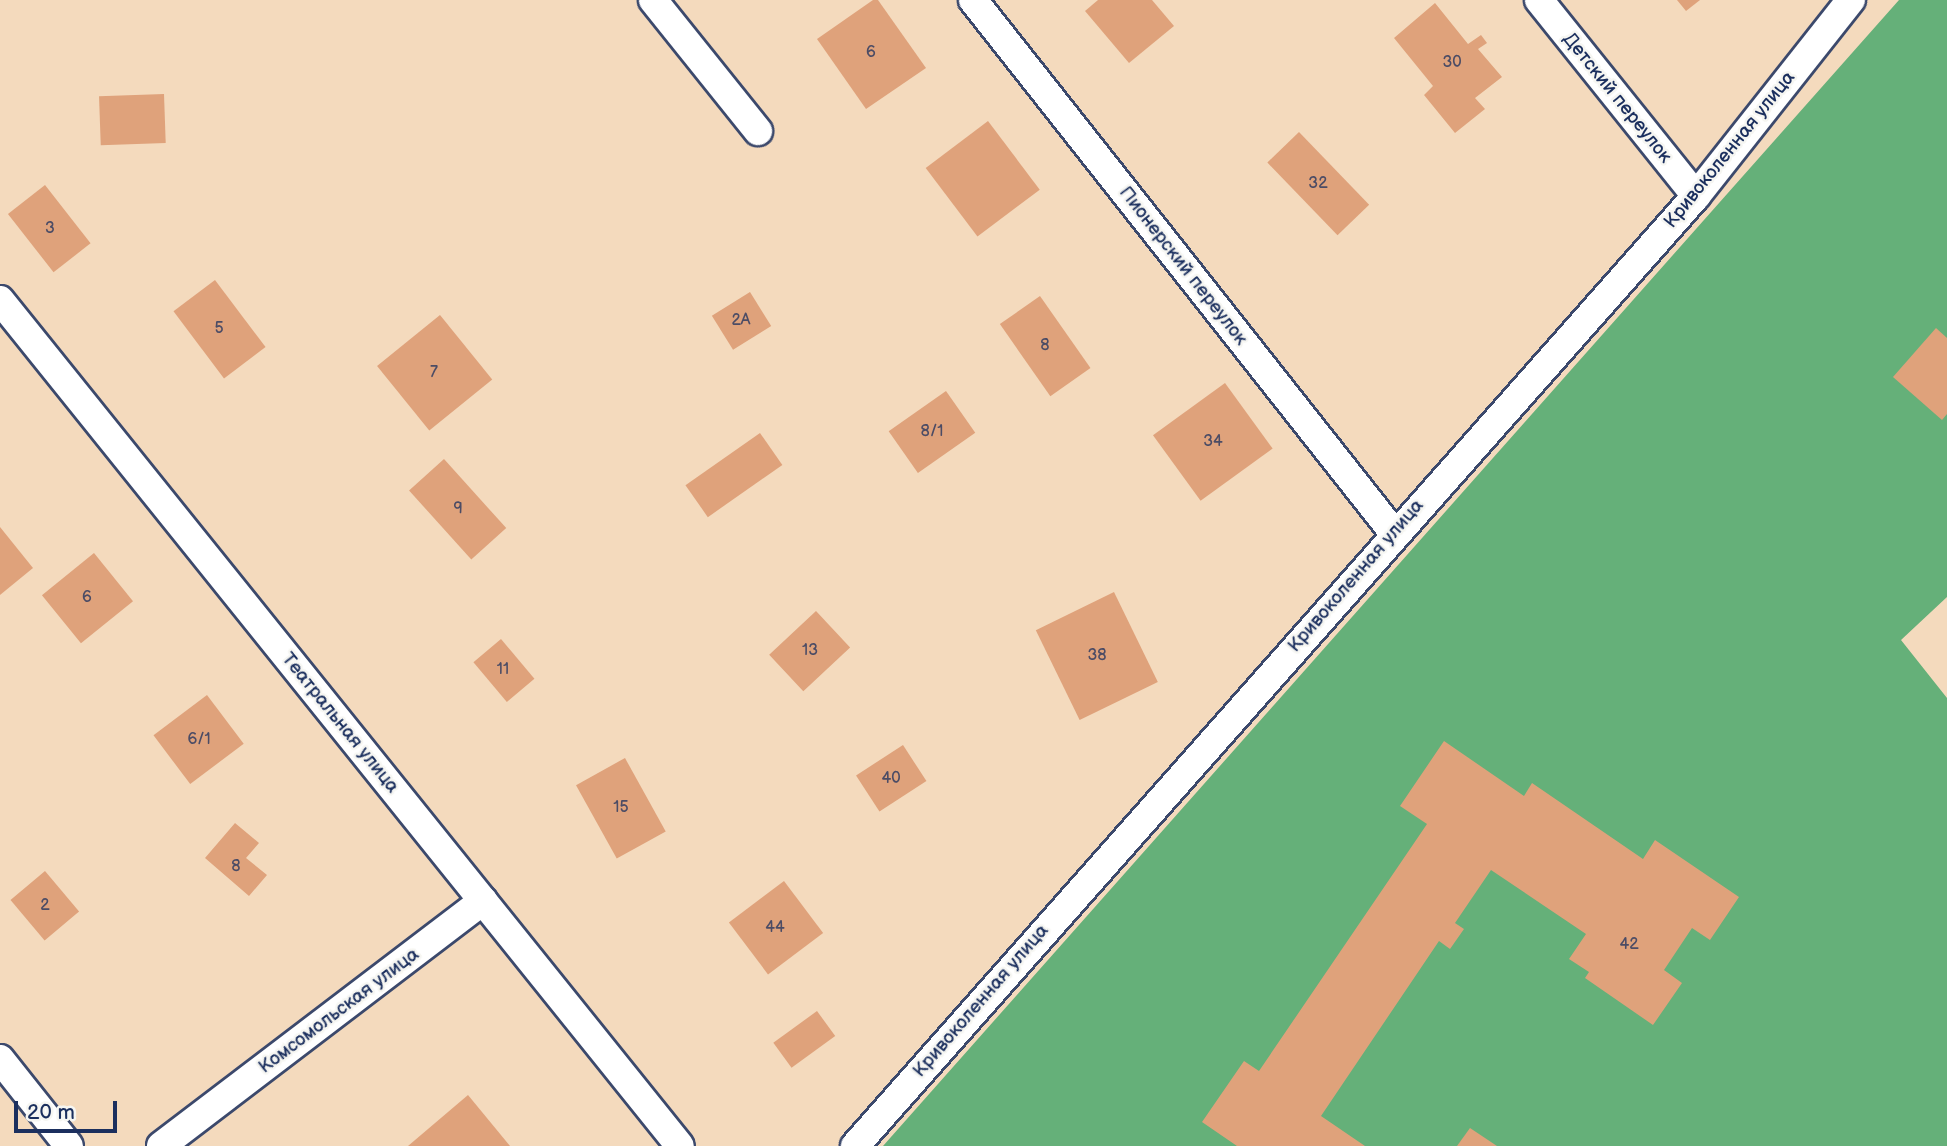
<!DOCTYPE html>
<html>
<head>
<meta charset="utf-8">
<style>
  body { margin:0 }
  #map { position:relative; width:1947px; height:1146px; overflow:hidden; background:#f4dabd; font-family:"Balsamiq Sans",sans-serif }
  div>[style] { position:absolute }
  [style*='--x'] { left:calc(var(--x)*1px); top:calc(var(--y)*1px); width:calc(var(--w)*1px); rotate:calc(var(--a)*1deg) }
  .forest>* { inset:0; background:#65b079 }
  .building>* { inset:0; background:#dfa27b; transform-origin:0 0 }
  .roads { filter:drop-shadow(2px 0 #3c496c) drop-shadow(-2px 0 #3c496c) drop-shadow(0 2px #3c496c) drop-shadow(0 -2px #3c496c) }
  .street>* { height:28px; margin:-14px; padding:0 14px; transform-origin:14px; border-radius:14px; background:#fff }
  span { translate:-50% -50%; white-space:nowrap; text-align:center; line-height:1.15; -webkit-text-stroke:5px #f6f6f2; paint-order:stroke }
  .number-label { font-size:16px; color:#4c4c65 }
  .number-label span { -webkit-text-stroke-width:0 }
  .street-label { font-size:19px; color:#1b2f5e }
  .scale { position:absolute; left:14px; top:1101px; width:103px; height:32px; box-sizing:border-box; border:4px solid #1b2f5e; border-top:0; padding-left:9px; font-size:21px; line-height:24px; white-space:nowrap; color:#1b2f5e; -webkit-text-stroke:5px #f6f6f2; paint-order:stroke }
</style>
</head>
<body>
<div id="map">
  <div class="forest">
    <i style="clip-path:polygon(1899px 0,1947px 0,1947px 597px,1901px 640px,1947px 698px,1947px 1146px,883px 1146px)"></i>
  </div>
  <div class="building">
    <i style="clip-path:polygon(873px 0,878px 0,926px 68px,866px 109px,817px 39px)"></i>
    <i style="clip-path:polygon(1098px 0,1152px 0,1174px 26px,1129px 63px,1085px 11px)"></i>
    <i style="clip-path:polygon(1677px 0,1700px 0,1686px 11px)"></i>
    <i style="clip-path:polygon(1435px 3px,1468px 44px,1481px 35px,1487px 43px,1478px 49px,1502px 77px,1475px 98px,1485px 109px,1455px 133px,1424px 95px,1433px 86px,1394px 38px)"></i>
    <i style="left:164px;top:94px;width:49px;height:65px;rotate:88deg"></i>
    <i style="left:988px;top:121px;width:86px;height:78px;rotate:53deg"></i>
    <i style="left:1299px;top:132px;width:101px;height:44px;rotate:46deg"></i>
    <i style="left:45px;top:185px;width:74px;height:47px;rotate:52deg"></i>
    <i style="left:215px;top:280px;width:84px;height:52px;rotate:53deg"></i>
    <i style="left:750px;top:292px;width:40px;height:45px;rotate:58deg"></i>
    <i style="left:1040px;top:296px;width:88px;height:49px;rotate:55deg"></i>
    <i style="left:440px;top:315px;width:83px;height:81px;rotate:51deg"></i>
    <i style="clip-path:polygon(1936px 328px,1947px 338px,1947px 414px,1942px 420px,1893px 377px)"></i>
    <i style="left:1225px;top:383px;width:81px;height:89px;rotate:54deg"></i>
    <i style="left:946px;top:391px;width:51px;height:70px;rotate:55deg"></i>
    <i style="left:760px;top:433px;width:39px;height:91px;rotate:55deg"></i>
    <i style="left:444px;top:459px;width:93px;height:47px;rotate:48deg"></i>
    <i style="clip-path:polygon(0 527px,33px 568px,0 595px)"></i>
    <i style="left:94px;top:553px;width:62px;height:67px;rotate:51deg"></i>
    <i style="left:1114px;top:592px;width:100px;height:87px;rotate:64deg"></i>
    <i style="left:816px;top:611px;width:50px;height:64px;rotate:47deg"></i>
    <i style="left:501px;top:639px;width:52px;height:36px;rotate:50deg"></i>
    <i style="left:207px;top:695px;width:61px;height:67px;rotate:53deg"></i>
    <i style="clip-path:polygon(1444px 741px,1524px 796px,1532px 783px,1643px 859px,1655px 840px,1739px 897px,1710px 940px,1692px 928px,1664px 970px,1682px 983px,1653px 1025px,1585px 978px,1589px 972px,1569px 959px,1586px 934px,1491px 870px,1455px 923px,1464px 929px,1450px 949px,1439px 941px,1321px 1116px,1365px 1146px,1237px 1146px,1202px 1122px,1244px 1061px,1259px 1071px,1427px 824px,1400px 806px)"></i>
    <i style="left:903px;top:745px;width:43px;height:56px;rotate:57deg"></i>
    <i style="left:625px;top:758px;width:84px;height:56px;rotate:61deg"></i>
    <i style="clip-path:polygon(235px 823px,259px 843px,246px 858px,267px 875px,249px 896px,205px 858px)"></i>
    <i style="left:45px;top:871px;width:53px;height:45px;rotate:50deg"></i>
    <i style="left:784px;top:881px;width:65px;height:69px;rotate:53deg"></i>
    <i style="left:817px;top:1011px;width:31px;height:54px;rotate:54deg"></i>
    <i style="clip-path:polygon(468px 1095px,510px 1146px,408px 1146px)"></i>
    <i style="clip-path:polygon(1470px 1128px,1497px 1146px,1457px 1146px)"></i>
  </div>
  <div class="roads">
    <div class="street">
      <i style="--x:653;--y:0;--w:168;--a:51.3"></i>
      <i style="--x:973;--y:0;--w:679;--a:51.7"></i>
      <i style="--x:1539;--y:0;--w:251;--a:51.3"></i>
      <i style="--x:0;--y:300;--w:1085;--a:51.21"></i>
      <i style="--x:0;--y:1059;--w:111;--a:51.6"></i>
      <i style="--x:161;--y:1146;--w:405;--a:-37.3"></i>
      <i style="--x:855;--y:1146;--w:1269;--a:-48.48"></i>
      <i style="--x:1696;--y:196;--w:250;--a:-51.7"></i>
    </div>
  </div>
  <div class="number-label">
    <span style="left:871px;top:53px">6</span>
    <span style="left:1452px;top:63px">30</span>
    <span style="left:1318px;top:184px">32</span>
    <span style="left:50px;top:229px">3</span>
    <span style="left:741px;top:321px">2А</span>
    <span style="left:219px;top:329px">5</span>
    <span style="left:1045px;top:346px">8</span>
    <span style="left:434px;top:373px">7</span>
    <span style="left:932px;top:432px">8/1</span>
    <span style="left:1213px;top:442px">34</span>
    <span style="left:458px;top:509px">9</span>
    <span style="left:87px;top:598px">6</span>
    <span style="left:810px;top:651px">13</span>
    <span style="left:1097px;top:656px">38</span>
    <span style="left:503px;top:670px">11</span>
    <span style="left:199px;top:740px">6/1</span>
    <span style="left:891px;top:779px">40</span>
    <span style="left:621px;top:808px">15</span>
    <span style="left:236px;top:867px">8</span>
    <span style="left:45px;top:906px">2</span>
    <span style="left:775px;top:928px">44</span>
    <span style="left:1629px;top:945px">42</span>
  </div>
  <div class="street-label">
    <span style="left:1617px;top:98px;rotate:51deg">Детский переулок</span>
    <span style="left:1730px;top:150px;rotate:-51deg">Кривоколенная улица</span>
    <span style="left:1183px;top:266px;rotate:52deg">Пионерский переулок</span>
    <span style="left:1356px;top:576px;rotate:-49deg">Кривоколенная улица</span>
    <span style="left:340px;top:723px;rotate:51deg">Театральная улица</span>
    <span style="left:981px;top:1001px;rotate:-49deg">Кривоколенная улица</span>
    <span style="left:339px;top:1011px;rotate:-37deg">Комсомольская улица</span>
  </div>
  <div class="scale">20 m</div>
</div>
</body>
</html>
